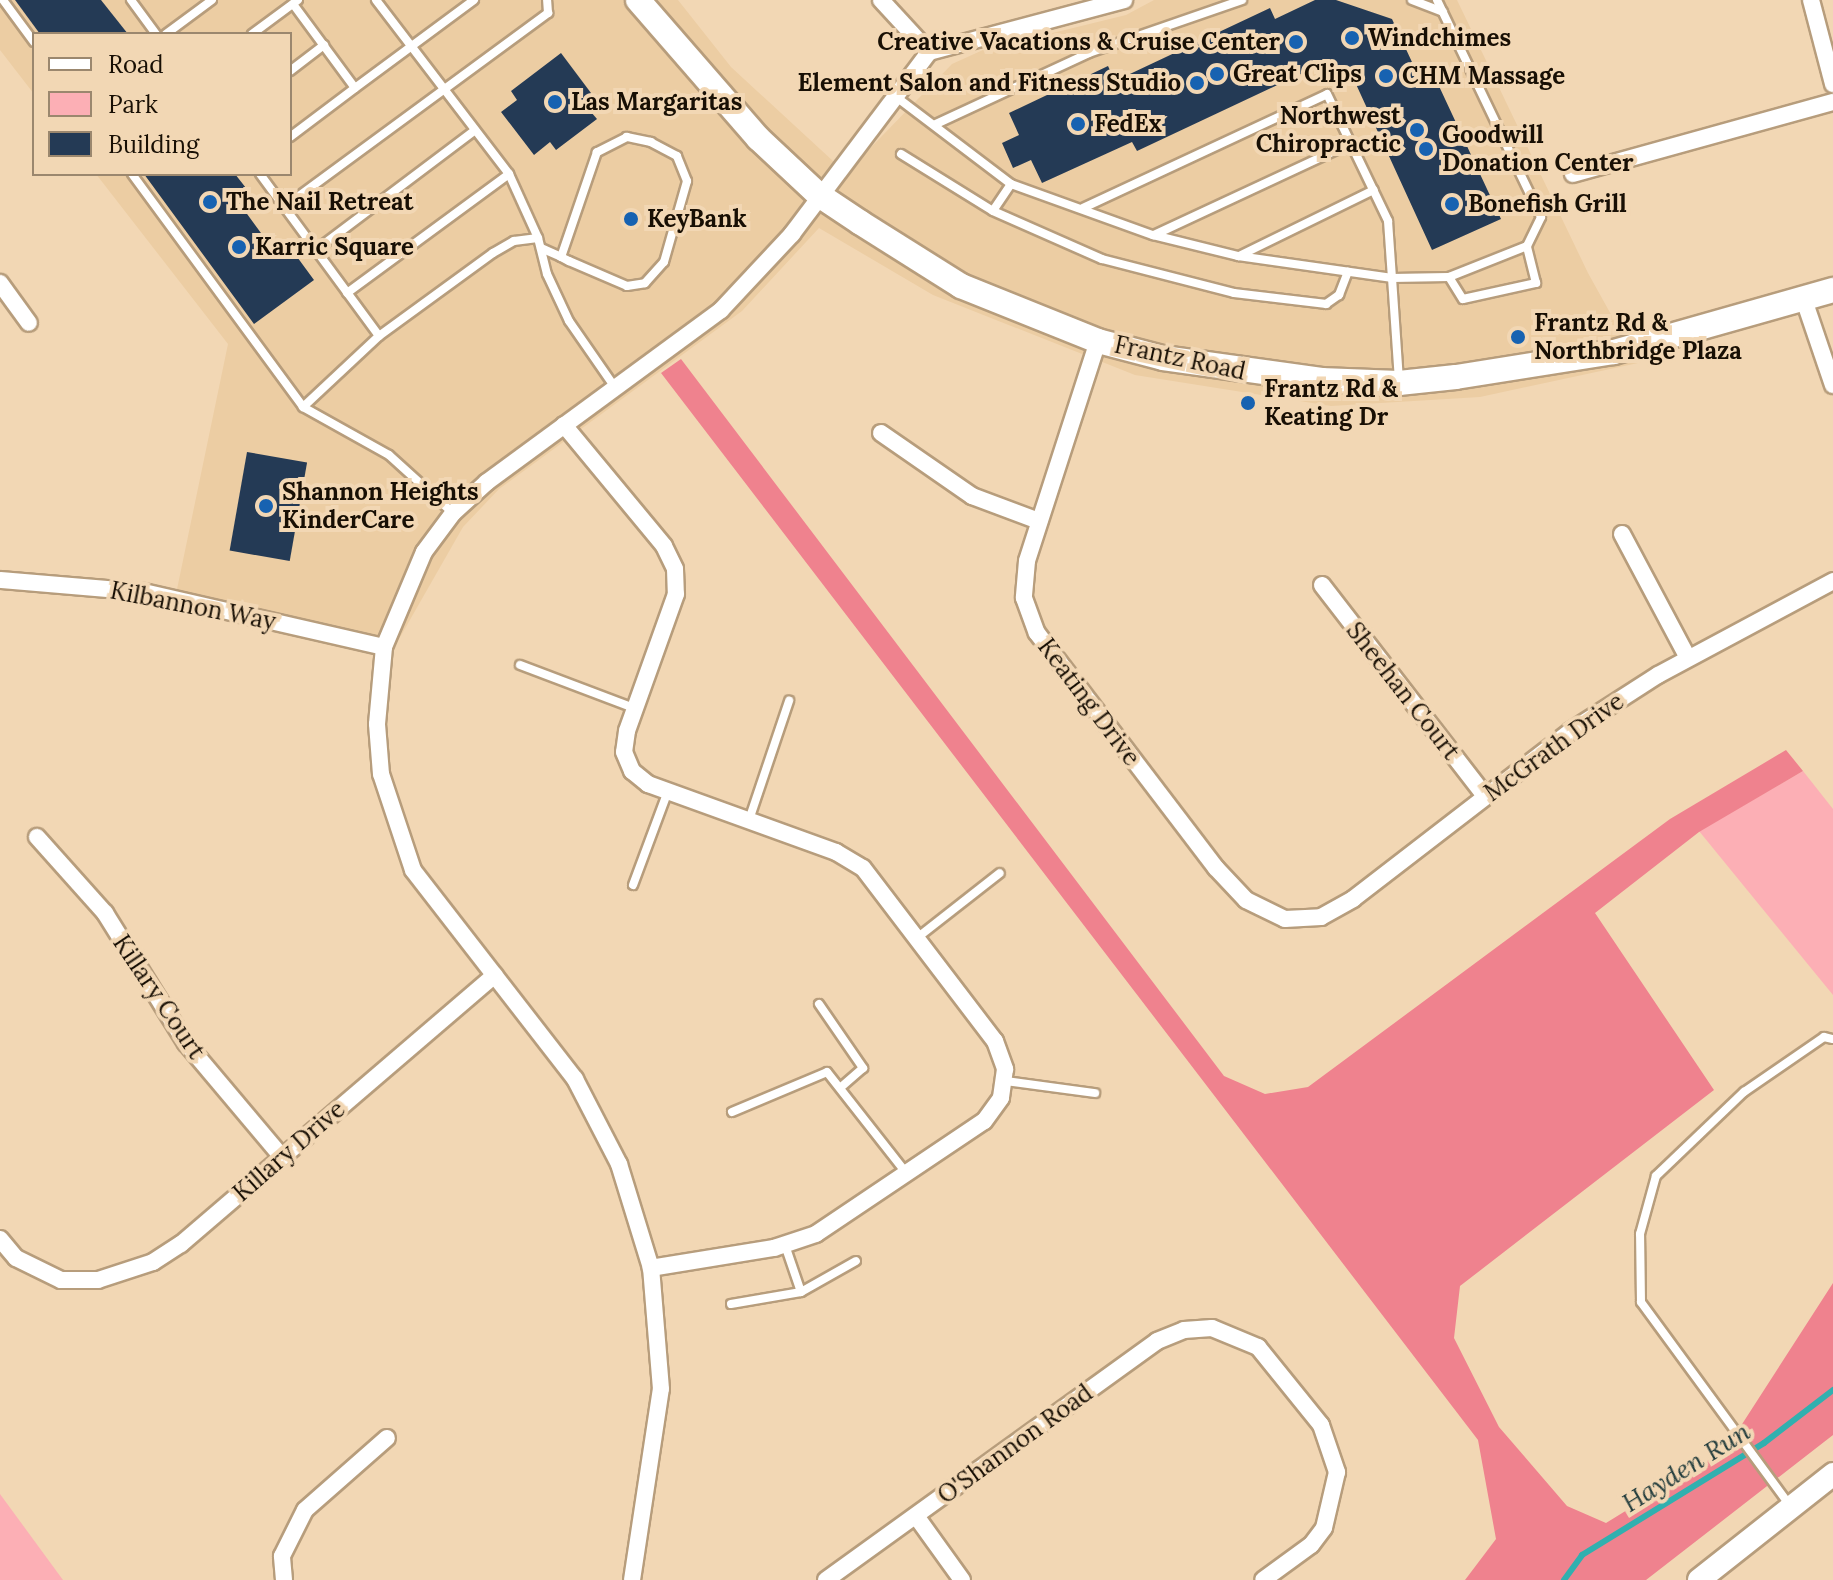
<!DOCTYPE html>
<html>
<head>
<meta charset="utf-8">
<style>
  body { margin:0 }
  #map { position:relative; width:1833px; height:1580px; overflow:hidden; background:#f2d7b4; font-family:Lora,serif }
  div>[style] { position:absolute }
  [style*='--x'] { left:calc(var(--x)*1px); top:calc(var(--y)*1px); width:calc(var(--w)*1px); rotate:calc(var(--a)*1deg) }
  .built>* { inset:0; background:#eccda3 }
  .green>* { inset:0; background:#fcafb5 }
  .forest>* { inset:0; background:#ef828e }
  .stream>* { height:6px; margin:-3px; padding:0 3px; transform-origin:3px; border-radius:3px; background:#31b0af }
  .building>* { inset:0; background:#243a55; transform-origin:0 0 }
  .roads { filter:drop-shadow(2px 0 #b79d7c) drop-shadow(-2px 0 #b79d7c) drop-shadow(0 2px #b79d7c) drop-shadow(0 -2px #b79d7c) }
  .service>* { height:8px; margin:-4px; padding:0 4px; transform-origin:4px; border-radius:4px; background:#fff }
  .minor>* { height:16px; margin:-8px; padding:0 8px; transform-origin:8px; border-radius:8px; background:#fff }
  .secondary>* { height:22px; margin:-11px; padding:0 11px; transform-origin:11px; border-radius:11px; background:#fff }
  .primary>* { height:24px; margin:-12px; padding:0 12px; transform-origin:12px; border-radius:12px; background:#fff }
  .dots>* { width:22px; height:22px; translate:-50% -50%; box-sizing:border-box; border:4px solid #f2d7b4; border-radius:50% }
  span { translate:-50% -50%; white-space:nowrap; text-align:center; line-height:1.15; -webkit-text-stroke:8px #f2d7b4; paint-order:stroke }
  .poi-label { font-size:24px; color:#180f04; font-weight:700 }
  .left { translate:0 -50%; text-align:left }
  .right { translate:-100% -50%; text-align:right }
  .street-label { font-size:24px; color:#180f04 }
  .water-label { font-size:26px; color:#233d3d; font-style:italic }
  .legend { position:absolute; left:32px; top:32px; width:260px; height:144px; box-sizing:border-box; background:#f2d7b4; border:2px solid #9b876e; margin:0; padding:10px 14px; list-style:none; font-size:24px; color:#180f04 }
  .legend li { display:flex; align-items:center; gap:16px; height:40px }
  .legend b { width:40px; border:2px solid #9b876e }
</style>
</head>
<body>
<div id="map">
  <div class="built">
    <i style="clip-path:polygon(0 0,678px 0,731px 67px,846px 173px,952px 64px,983px 50px,1126px 15px,1154px 0,1457px 0,1588px 273px,1638px 363px,1480px 397px,1331px 406px,1135px 375px,933px 295px,819px 228px,742px 311px,499px 489px,463px 527px,395px 646px,176px 594px,228px 344px,96px 174px,290px 174px,290px 34px,34px 34px,34px 94px,0 50px)"></i>
  </div>
  <div class="green">
    <i style="clip-path:polygon(1803px 771px,1833px 809px,1833px 995px,1699px 831px)"></i>
    <i style="clip-path:polygon(0 1494px,63px 1580px,0 1580px)"></i>
  </div>
  <div class="forest">
    <i style="clip-path:polygon(681px 359px,1224px 1076px,1265px 1094px,1308px 1087px,1670px 819px,1786px 750px,1803px 771px,1699px 832px,1595px 913px,1714px 1090px,1460px 1286px,1454px 1338px,1499px 1427px,1567px 1506px,1606px 1523px,1726px 1449px,1833px 1283px,1833px 1435px,1646px 1580px,1465px 1580px,1496px 1539px,1478px 1440px,661px 373px)"></i>
  </div>
  <div class="stream">
    <i style="--x:1564;--y:1580;--w:31;--a:-54"></i>
    <i style="--x:1582;--y:1555;--w:214;--a:-31.6"></i>
    <i style="--x:1764;--y:1443;--w:87;--a:-37.5"></i>
  </div>
  <div class="building">
    <i style="clip-path:polygon(15px 0,101px 0,128px 34px,40px 34px)"></i>
    <i style="clip-path:polygon(1315px 0,1336px 0,1392px 19px,1418px 75px,1431px 69px,1501px 219px,1432px 250px,1355px 82px,1318px 66px,1137px 151px,1132px 142px,1042px 183px,1031px 160px,1013px 168px,1002px 143px,1019px 135px,1009px 113px,1108px 66px,1115px 81px,1270px 8px,1275px 19px)"></i>
    <i style="clip-path:polygon(561px 53px,600px 105px,591px 112px,597px 119px,556px 150px,550px 142px,534px 155px,501px 112px,517px 100px,511px 91px)"></i>
    <i style="clip-path:polygon(144px 174px,235px 174px,246px 188px,234px 196px,269px 244px,275px 239px,286px 255px,292px 250px,314px 280px,254px 324px)"></i>
    <i style="left:247px;top:452px;width:61px;height:100px;rotate:10deg"></i>
  </div>
  <div class="roads">
    <div class="service">
      <i style="--x:3;--y:0;--w:52;--a:53.6"></i>
      <i style="--x:131;--y:0;--w:42;--a:53.7"></i>
      <i style="--x:376;--y:0;--w:219;--a:52.6"></i>
      <i style="--x:509;--y:174;--w:70;--a:65.6"></i>
      <i style="--x:1412;--y:0;--w:33;--a:21"></i>
      <i style="--x:293;--y:4;--w:104;--a:53.6"></i>
      <i style="--x:355;--y:88;--w:148;--a:-36.5"></i>
      <i style="--x:166;--y:34;--w:57;--a:-36.5"></i>
      <i style="--x:252;--y:34;--w:57;--a:-36.5"></i>
      <i style="--x:290;--y:71;--w:43;--a:-37.4"></i>
      <i style="--x:895;--y:96;--w:146;--a:37.2"></i>
      <i style="--x:1011;--y:184;--w:151;--a:19.8"></i>
      <i style="--x:1153;--y:235;--w:88;--a:13.9"></i>
      <i style="--x:1238;--y:256;--w:156;--a:8.1"></i>
      <i style="--x:1392;--y:278;--w:104;--a:86.1"></i>
      <i style="--x:936;--y:124;--w:169;--a:-24.9"></i>
      <i style="--x:1089;--y:53;--w:162;--a:-19.1"></i>
      <i style="--x:290;--y:137;--w:81;--a:-37"></i>
      <i style="--x:901;--y:154;--w:108;--a:31.8"></i>
      <i style="--x:132;--y:174;--w:289;--a:53.7"></i>
      <i style="--x:303;--y:407;--w:98;--a:29.2"></i>
      <i style="--x:389;--y:455;--w:86;--a:42.2"></i>
      <i style="--x:260;--y:174;--w:201;--a:53.7"></i>
      <i style="--x:379;--y:336;--w:141;--a:-36.1"></i>
      <i style="--x:493;--y:253;--w:24;--a:-30"></i>
      <i style="--x:514;--y:241;--w:24;--a:-7"></i>
      <i style="--x:538;--y:238;--w:37;--a:76"></i>
      <i style="--x:547;--y:274;--w:52;--a:64.9"></i>
      <i style="--x:569;--y:321;--w:83;--a:55.3"></i>
      <i style="--x:1011;--y:184;--w:32;--a:124"></i>
      <i style="--x:993;--y:211;--w:119;--a:23.8"></i>
      <i style="--x:1102;--y:259;--w:136;--a:14.4"></i>
      <i style="--x:1234;--y:293;--w:93;--a:6.8"></i>
      <i style="--x:1326;--y:304;--w:16;--a:-35"></i>
      <i style="--x:1339;--y:295;--w:25;--a:-69"></i>
      <i style="--x:284;--y:207;--w:328;--a:-36.3"></i>
      <i style="--x:548;--y:13;--w:13;--a:-94"></i>
      <i style="--x:1083;--y:208;--w:269;--a:-25"></i>
      <i style="--x:1327;--y:94;--w:141;--a:64.3"></i>
      <i style="--x:1388;--y:221;--w:57;--a:86"></i>
      <i style="--x:1392;--y:278;--w:57;--a:-1"></i>
      <i style="--x:1449;--y:277;--w:84;--a:-21.7"></i>
      <i style="--x:1527;--y:246;--w:32;--a:-64"></i>
      <i style="--x:1541;--y:217;--w:241;--a:-115.6"></i>
      <i style="--x:1154;--y:235;--w:217;--a:-25"></i>
      <i style="--x:541;--y:248;--w:22;--a:24"></i>
      <i style="--x:561;--y:257;--w:9;--a:27"></i>
      <i style="--x:569;--y:261;--w:63;--a:23.3"></i>
      <i style="--x:627;--y:286;--w:18;--a:-9"></i>
      <i style="--x:645;--y:283;--w:28;--a:-48"></i>
      <i style="--x:664;--y:262;--w:84;--a:-74.1"></i>
      <i style="--x:687;--y:181;--w:27;--a:-112"></i>
      <i style="--x:677;--y:156;--w:30;--a:-152"></i>
      <i style="--x:651;--y:142;--w:25;--a:-168"></i>
      <i style="--x:627;--y:137;--w:34;--a:153"></i>
      <i style="--x:597;--y:152;--w:111;--a:108.9"></i>
      <i style="--x:316;--y:250;--w:199;--a:-37"></i>
      <i style="--x:1239;--y:256;--w:150;--a:-26.1"></i>
      <i style="--x:1449;--y:277;--w:26;--a:58"></i>
      <i style="--x:1463;--y:299;--w:75;--a:-12.4"></i>
      <i style="--x:1536;--y:283;--w:38;--a:-104"></i>
      <i style="--x:347;--y:293;--w:201;--a:-36.3"></i>
      <i style="--x:303;--y:407;--w:104;--a:-43.1"></i>
      <i style="--x:520;--y:665;--w:122;--a:20.7"></i>
      <i style="--x:749;--y:820;--w:126;--a:-71.4"></i>
      <i style="--x:633;--y:885;--w:100;--a:-69.6"></i>
      <i style="--x:917;--y:938;--w:105;--a:-38.1"></i>
      <i style="--x:819;--y:1004;--w:78;--a:55.5"></i>
      <i style="--x:863;--y:1068;--w:29;--a:139"></i>
      <i style="--x:1006;--y:1081;--w:90;--a:7.7"></i>
      <i style="--x:732;--y:1112;--w:103;--a:-22.8"></i>
      <i style="--x:827;--y:1072;--w:130;--a:51.9"></i>
      <i style="--x:801;--y:1292;--w:63;--a:-29.4"></i>
      <i style="--x:731;--y:1304;--w:71;--a:-9.7"></i>
      <i style="--x:801;--y:1292;--w:50;--a:-108.8"></i>
      <i style="--x:1791;--y:1507;--w:254;--a:-126.2"></i>
      <i style="--x:1641;--y:1302;--w:68;--a:-90.8"></i>
      <i style="--x:1640;--y:1234;--w:60;--a:-74.6"></i>
      <i style="--x:1656;--y:1176;--w:122;--a:-43.7"></i>
      <i style="--x:1744;--y:1092;--w:97;--a:-34.5"></i>
      <i style="--x:1824;--y:1037;--w:9;--a:13"></i>
    </div>
    <div class="minor">
      <i style="--x:881;--y:0;--w:71;--a:47.3"></i>
      <i style="--x:1811;--y:0;--w:87;--a:75.3"></i>
      <i style="--x:1573;--y:174;--w:270;--a:-15.5"></i>
      <i style="--x:0;--y:283;--w:49;--a:54.1"></i>
      <i style="--x:1803;--y:297;--w:93;--a:71.2"></i>
      <i style="--x:1098;--y:341;--w:231;--a:107.9"></i>
      <i style="--x:1027;--y:561;--w:37;--a:95"></i>
      <i style="--x:1024;--y:598;--w:37;--a:70"></i>
      <i style="--x:1037;--y:633;--w:295;--a:52.7"></i>
      <i style="--x:1216;--y:868;--w:44;--a:46.8"></i>
      <i style="--x:1246;--y:900;--w:43;--a:26"></i>
      <i style="--x:1285;--y:919;--w:36;--a:-3"></i>
      <i style="--x:1321;--y:917;--w:37;--a:-29"></i>
      <i style="--x:1353;--y:899;--w:275;--a:-37.6"></i>
      <i style="--x:1571;--y:731;--w:103;--a:-32.8"></i>
      <i style="--x:1658;--y:675;--w:199;--a:-28.2"></i>
      <i style="--x:564;--y:425;--w:157;--a:50.4"></i>
      <i style="--x:664;--y:546;--w:25;--a:64"></i>
      <i style="--x:675;--y:569;--w:25;--a:88"></i>
      <i style="--x:676;--y:594;--w:145;--a:109.7"></i>
      <i style="--x:627;--y:731;--w:21;--a:98"></i>
      <i style="--x:624;--y:752;--w:21;--a:67"></i>
      <i style="--x:632;--y:771;--w:21;--a:39"></i>
      <i style="--x:648;--y:784;--w:200;--a:19.9"></i>
      <i style="--x:836;--y:852;--w:31;--a:31"></i>
      <i style="--x:863;--y:868;--w:218;--a:52.7"></i>
      <i style="--x:995;--y:1041;--w:30;--a:70"></i>
      <i style="--x:1005;--y:1069;--w:29;--a:98"></i>
      <i style="--x:1001;--y:1098;--w:29;--a:126"></i>
      <i style="--x:984;--y:1121;--w:202;--a:146.1"></i>
      <i style="--x:816;--y:1234;--w:44;--a:161.6"></i>
      <i style="--x:774;--y:1248;--w:125;--a:170.8"></i>
      <i style="--x:881;--y:433;--w:111;--a:34.7"></i>
      <i style="--x:972;--y:496;--w:72;--a:20.5"></i>
      <i style="--x:1622;--y:534;--w:140;--a:62"></i>
      <i style="--x:0;--y:580;--w:144;--a:4.8"></i>
      <i style="--x:144;--y:592;--w:246;--a:12.9"></i>
      <i style="--x:1322;--y:585;--w:267;--a:52.3"></i>
      <i style="--x:37;--y:837;--w:102;--a:48.2"></i>
      <i style="--x:105;--y:913;--w:153;--a:58.1"></i>
      <i style="--x:186;--y:1043;--w:148;--a:49.9"></i>
      <i style="--x:0;--y:1239;--w:25;--a:50"></i>
      <i style="--x:16;--y:1258;--w:50;--a:26.1"></i>
      <i style="--x:61;--y:1280;--w:37;--a:0"></i>
      <i style="--x:98;--y:1280;--w:58;--a:-18.1"></i>
      <i style="--x:153;--y:1262;--w:33;--a:-33"></i>
      <i style="--x:181;--y:1244;--w:413;--a:-40.6"></i>
      <i style="--x:916;--y:1516;--w:79;--a:54.3"></i>
      <i style="--x:284;--y:1580;--w:24;--a:-95"></i>
      <i style="--x:282;--y:1556;--w:51;--a:-63.4"></i>
      <i style="--x:305;--y:1510;--w:109;--a:-41.3"></i>
      <i style="--x:632;--y:1580;--w:193;--a:-81.4"></i>
      <i style="--x:661;--y:1389;--w:121;--a:-94.7"></i>
      <i style="--x:651;--y:1268;--w:109;--a:-107.1"></i>
      <i style="--x:619;--y:1164;--w:96;--a:-117.4"></i>
      <i style="--x:575;--y:1079;--w:264;--a:-127.8"></i>
      <i style="--x:413;--y:870;--w:101;--a:-108.4"></i>
      <i style="--x:381;--y:774;--w:50;--a:-94.6"></i>
      <i style="--x:377;--y:724;--w:77;--a:-84.8"></i>
      <i style="--x:384;--y:647;--w:103;--a:-67.2"></i>
      <i style="--x:424;--y:552;--w:49;--a:-53.4"></i>
      <i style="--x:453;--y:513;--w:46;--a:-42.4"></i>
      <i style="--x:487;--y:482;--w:290;--a:-36.3"></i>
      <i style="--x:721;--y:310;--w:104;--a:-46.9"></i>
      <i style="--x:792;--y:234;--w:228;--a:-53"></i>
      <i style="--x:929;--y:52;--w:202;--a:-14.9"></i>
      <i style="--x:826;--y:1580;--w:408;--a:-35.8"></i>
      <i style="--x:1157;--y:1341;--w:29;--a:-22"></i>
      <i style="--x:1184;--y:1330;--w:28;--a:-4"></i>
      <i style="--x:1212;--y:1328;--w:50;--a:22.4"></i>
      <i style="--x:1258;--y:1347;--w:100;--a:51.1"></i>
      <i style="--x:1321;--y:1425;--w:50;--a:71.2"></i>
      <i style="--x:1337;--y:1472;--w:57;--a:103.1"></i>
      <i style="--x:1324;--y:1528;--w:21;--a:127"></i>
      <i style="--x:1311;--y:1545;--w:59;--a:143.9"></i>
    </div>
    <div class="secondary">
      <i style="--x:1699;--y:1580;--w:171;--a:-38.3"></i>
    </div>
    <div class="primary">
      <i style="--x:638;--y:0;--w:183;--a:49"></i>
      <i style="--x:758;--y:138;--w:83;--a:43.1"></i>
      <i style="--x:819;--y:195;--w:50;--a:33.7"></i>
      <i style="--x:861;--y:223;--w:118;--a:32.2"></i>
      <i style="--x:961;--y:286;--w:148;--a:21.9"></i>
      <i style="--x:1098;--y:341;--w:67;--a:14.7"></i>
      <i style="--x:1163;--y:358;--w:160;--a:7.9"></i>
      <i style="--x:1321;--y:380;--w:78;--a:2.2"></i>
      <i style="--x:1399;--y:383;--w:57;--a:-6"></i>
      <i style="--x:1456;--y:377;--w:160;--a:-9"></i>
      <i style="--x:1614;--y:352;--w:228;--a:-15.8"></i>
    </div>
  </div>
  <div class="dots">
    <i style="left:1352px;top:38px;background:#1762b1"></i>
    <i style="left:1296px;top:42px;background:#1762b1"></i>
    <i style="left:1217px;top:74px;background:#1762b1"></i>
    <i style="left:1386px;top:76px;background:#1762b1"></i>
    <i style="left:1197px;top:83px;background:#1762b1"></i>
    <i style="left:555px;top:102px;background:#1762b1"></i>
    <i style="left:1078px;top:124px;background:#1762b1"></i>
    <i style="left:1417px;top:130px;background:#1762b1"></i>
    <i style="left:1426px;top:149px;background:#1762b1"></i>
    <i style="left:210px;top:202px;background:#1762b1"></i>
    <i style="left:1452px;top:204px;background:#1762b1"></i>
    <i style="left:631px;top:219px;background:#1762b1"></i>
    <i style="left:239px;top:247px;background:#1762b1"></i>
    <i style="left:1518px;top:337px;background:#1762b1"></i>
    <i style="left:1248px;top:403px;background:#1762b1"></i>
    <i style="left:266px;top:506px;background:#1762b1"></i>
  </div>
  <div class="poi-label">
    <span class="left" style="left:1368px;top:38px">Windchimes</span>
    <span class="right" style="left:1280px;top:42px">Creative Vacations &amp; Cruise Center</span>
    <span class="left" style="left:1233px;top:74px">Great Clips</span>
    <span class="left" style="left:1402px;top:76px">CHM Massage</span>
    <span class="right" style="left:1181px;top:83px">Element Salon and Fitness Studio</span>
    <span class="left" style="left:571px;top:102px">Las Margaritas</span>
    <span class="right" style="left:1401px;top:130px">Northwest<br>Chiropractic</span>
    <span class="left" style="left:1094px;top:124px">FedEx</span>
    <span class="left" style="left:1442px;top:149px">Goodwill<br>Donation Center</span>
    <span class="left" style="left:226px;top:202px">The Nail Retreat</span>
    <span class="left" style="left:1468px;top:204px">Bonefish Grill</span>
    <span class="left" style="left:647px;top:219px">KeyBank</span>
    <span class="left" style="left:255px;top:247px">Karric Square</span>
    <span class="left" style="left:1534px;top:337px">Frantz Rd &amp;<br>Northbridge Plaza</span>
    <span class="left" style="left:1264px;top:403px">Frantz Rd &amp;<br>Keating Dr</span>
    <span class="left" style="left:282px;top:506px">Shannon Heights<br>KinderCare</span>
  </div>
  <div class="street-label">
    <span style="left:1180px;top:358px;rotate:12deg">Frantz Road</span>
    <span style="left:193px;top:606px;rotate:11deg">Kilbannon Way</span>
    <span style="left:1403px;top:691px;rotate:52deg">Sheehan Court</span>
    <span style="left:1089px;top:702px;rotate:53deg">Keating Drive</span>
    <span style="left:1554px;top:747px;rotate:-36deg">McGrath Drive</span>
    <span style="left:159px;top:997px;rotate:56deg">Killary Court</span>
    <span style="left:289px;top:1151px;rotate:-41deg">Killary Drive</span>
    <span style="left:1015px;top:1444px;rotate:-36deg">O'Shannon Road</span>
  </div>
  <div class="water-label">
    <span style="left:1686px;top:1467px;rotate:-32deg">Hayden Run</span>
  </div>
  <ul class="legend">
  <li><b style="height:10px;background:#fff"></b>Road</li>
  <li><b style="height:22px;background:#fcafb5"></b>Park</li>
  <li><b style="height:22px;background:#243a55"></b>Building</li>
  </ul>
</div>
</body>
</html>
